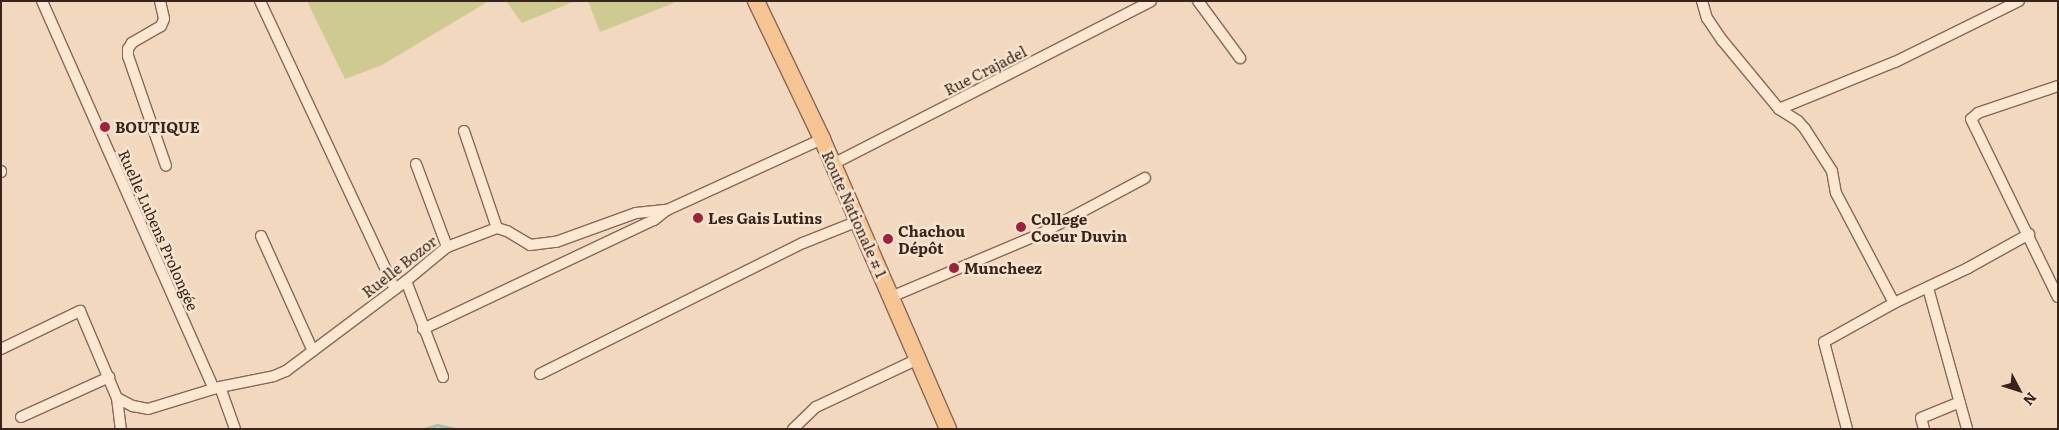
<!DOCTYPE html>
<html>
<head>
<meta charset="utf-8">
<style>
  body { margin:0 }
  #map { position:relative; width:2059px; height:430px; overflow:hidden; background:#f1d8be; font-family:Literata,serif }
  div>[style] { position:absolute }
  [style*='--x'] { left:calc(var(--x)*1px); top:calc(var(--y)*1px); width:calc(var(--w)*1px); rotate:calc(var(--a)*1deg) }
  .green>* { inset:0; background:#cfca92 }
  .stream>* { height:3px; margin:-1.5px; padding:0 1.5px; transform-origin:1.5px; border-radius:1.5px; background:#a2c2b2 }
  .roads { filter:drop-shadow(1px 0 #8a6756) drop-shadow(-1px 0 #8a6756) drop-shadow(0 1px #8a6756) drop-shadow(0 -1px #8a6756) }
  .street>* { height:10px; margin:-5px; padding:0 5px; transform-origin:5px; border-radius:5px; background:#fbe7d2 }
  .primary>* { height:16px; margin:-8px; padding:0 8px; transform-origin:8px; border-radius:8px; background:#f7c493 }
  .dots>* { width:14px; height:14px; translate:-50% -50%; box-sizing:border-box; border:2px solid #f8e3ce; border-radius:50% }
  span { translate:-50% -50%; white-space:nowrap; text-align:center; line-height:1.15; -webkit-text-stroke:5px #f8e3ce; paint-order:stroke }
  .street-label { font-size:15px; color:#39241b }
  .poi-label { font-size:15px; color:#39241b; font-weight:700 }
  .left { translate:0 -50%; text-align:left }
  .frame { position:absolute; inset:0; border:2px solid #39241b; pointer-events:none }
  .north { position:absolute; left:1994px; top:365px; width:50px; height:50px; -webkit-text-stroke:4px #f8e3ce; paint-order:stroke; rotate:130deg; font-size:14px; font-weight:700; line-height:20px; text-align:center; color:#39241b }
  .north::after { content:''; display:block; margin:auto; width:18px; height:22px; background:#39241b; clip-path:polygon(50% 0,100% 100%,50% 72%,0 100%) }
</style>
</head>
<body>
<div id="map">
  <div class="green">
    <i style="clip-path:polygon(307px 1px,489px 1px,382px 65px,345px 79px)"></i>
    <i style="clip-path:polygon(506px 1px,575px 1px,522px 23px)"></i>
    <i style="clip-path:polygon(588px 1px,673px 1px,674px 3px,600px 32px)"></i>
  </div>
  <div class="stream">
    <i style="--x:424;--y:429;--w:14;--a:-17"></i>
    <i style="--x:437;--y:425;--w:19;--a:12"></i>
  </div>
  <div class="roads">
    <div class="street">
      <i style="--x:42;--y:1;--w:424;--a:66.1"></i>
      <i style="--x:160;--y:1;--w:18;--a:77"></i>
      <i style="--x:164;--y:19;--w:8;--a:113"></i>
      <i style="--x:161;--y:26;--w:34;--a:150"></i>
      <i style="--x:132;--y:43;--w:7;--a:124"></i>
      <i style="--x:128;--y:49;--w:7;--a:90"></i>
      <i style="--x:128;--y:56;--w:116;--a:70.9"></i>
      <i style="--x:260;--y:1;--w:318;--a:64.9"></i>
      <i style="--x:1198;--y:1;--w:71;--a:53.6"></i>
      <i style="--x:1702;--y:1;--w:18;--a:74"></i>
      <i style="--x:1707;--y:18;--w:27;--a:56"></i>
      <i style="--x:1722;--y:40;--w:89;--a:50.4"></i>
      <i style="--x:1779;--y:109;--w:22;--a:32"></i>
      <i style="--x:1798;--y:121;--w:11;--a:49"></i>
      <i style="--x:1805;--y:129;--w:50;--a:57.3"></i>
      <i style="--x:1832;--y:171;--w:22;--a:80"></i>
      <i style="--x:1836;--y:193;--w:124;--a:62.2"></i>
      <i style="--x:2058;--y:86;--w:84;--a:161.4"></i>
      <i style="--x:1978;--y:113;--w:9;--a:139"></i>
      <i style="--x:1971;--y:119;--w:198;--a:64"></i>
      <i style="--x:1779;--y:109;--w:125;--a:-22.1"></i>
      <i style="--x:1895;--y:62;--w:138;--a:-26.2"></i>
      <i style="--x:464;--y:131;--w:102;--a:71.2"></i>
      <i style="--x:416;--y:164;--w:89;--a:69.5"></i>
      <i style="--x:833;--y:164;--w:357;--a:-27.1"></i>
      <i style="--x:1;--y:171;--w:1;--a:90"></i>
      <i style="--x:261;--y:236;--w:126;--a:65.7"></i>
      <i style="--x:406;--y:281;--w:103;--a:68.9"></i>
      <i style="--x:1928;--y:288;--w:146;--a:74.5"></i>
      <i style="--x:891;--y:297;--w:162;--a:-22.9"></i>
      <i style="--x:1040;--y:234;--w:119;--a:-28.1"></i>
      <i style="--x:423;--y:329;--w:255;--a:-25.3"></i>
      <i style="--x:654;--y:220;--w:16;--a:-38"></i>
      <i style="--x:1;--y:349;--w:88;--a:-25.7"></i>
      <i style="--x:80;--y:311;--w:95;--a:67"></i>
      <i style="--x:117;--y:398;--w:18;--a:27"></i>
      <i style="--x:133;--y:406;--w:15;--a:11"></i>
      <i style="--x:148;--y:409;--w:75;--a:-17"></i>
      <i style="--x:220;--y:387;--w:55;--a:-11.5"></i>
      <i style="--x:274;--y:376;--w:13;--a:-23"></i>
      <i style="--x:286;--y:371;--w:150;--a:-36.9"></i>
      <i style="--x:406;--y:281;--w:53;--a:-39.7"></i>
      <i style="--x:447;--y:247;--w:53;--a:-20.8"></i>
      <i style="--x:497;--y:228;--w:10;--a:17"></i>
      <i style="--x:507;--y:231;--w:27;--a:31"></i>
      <i style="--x:530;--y:245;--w:26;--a:-7"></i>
      <i style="--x:556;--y:242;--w:85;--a:-19.9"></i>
      <i style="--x:636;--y:213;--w:31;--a:-6"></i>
      <i style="--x:667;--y:210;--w:170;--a:-24.6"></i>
      <i style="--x:540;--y:374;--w:294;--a:-26.5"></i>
      <i style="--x:803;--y:243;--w:59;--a:-21.8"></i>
      <i style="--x:220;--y:387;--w:45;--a:70.3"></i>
      <i style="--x:117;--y:398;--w:31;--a:83"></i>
      <i style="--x:21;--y:417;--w:97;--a:-24.4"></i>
      <i style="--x:793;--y:429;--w:32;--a:-44"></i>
      <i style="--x:816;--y:407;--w:113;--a:-25.2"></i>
      <i style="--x:1847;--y:429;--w:90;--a:-104.8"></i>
      <i style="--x:1824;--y:342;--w:80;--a:-29.1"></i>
      <i style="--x:1894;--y:303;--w:82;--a:-25.3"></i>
      <i style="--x:1968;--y:268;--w:70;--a:-29.1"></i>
      <i style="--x:1924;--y:429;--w:11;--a:-105"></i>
      <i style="--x:1921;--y:418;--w:42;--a:-22.3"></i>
    </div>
    <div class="primary">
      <i style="--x:756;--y:1;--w:153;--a:64.4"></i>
      <i style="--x:822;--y:139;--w:316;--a:66.5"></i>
    </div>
  </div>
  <div class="dots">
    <i style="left:105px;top:127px;background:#9d223b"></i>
    <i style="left:698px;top:218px;background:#9d223b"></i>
    <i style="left:1021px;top:227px;background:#9d223b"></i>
    <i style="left:888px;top:239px;background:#9d223b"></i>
    <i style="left:954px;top:268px;background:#9d223b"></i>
  </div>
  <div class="street-label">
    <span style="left:985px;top:70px;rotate:-27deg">Rue Crajadel</span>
    <span style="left:855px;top:214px;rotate:66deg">Route Nationale # 1</span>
    <span style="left:159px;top:230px;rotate:66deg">Ruelle Lubens Prolongée</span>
    <span style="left:399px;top:266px;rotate:-38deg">Ruelle Bozor</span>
  </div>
  <div class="poi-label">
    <span class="left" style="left:115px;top:127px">BOUTIQUE</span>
    <span class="left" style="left:708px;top:218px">Les Gais Lutins</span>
    <span class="left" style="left:1031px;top:227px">College<br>Coeur Duvin</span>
    <span class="left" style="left:898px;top:239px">Chachou<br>Dépôt</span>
    <span class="left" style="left:964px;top:268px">Muncheez</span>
  </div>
  <div class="frame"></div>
  <div class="north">N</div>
</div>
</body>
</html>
